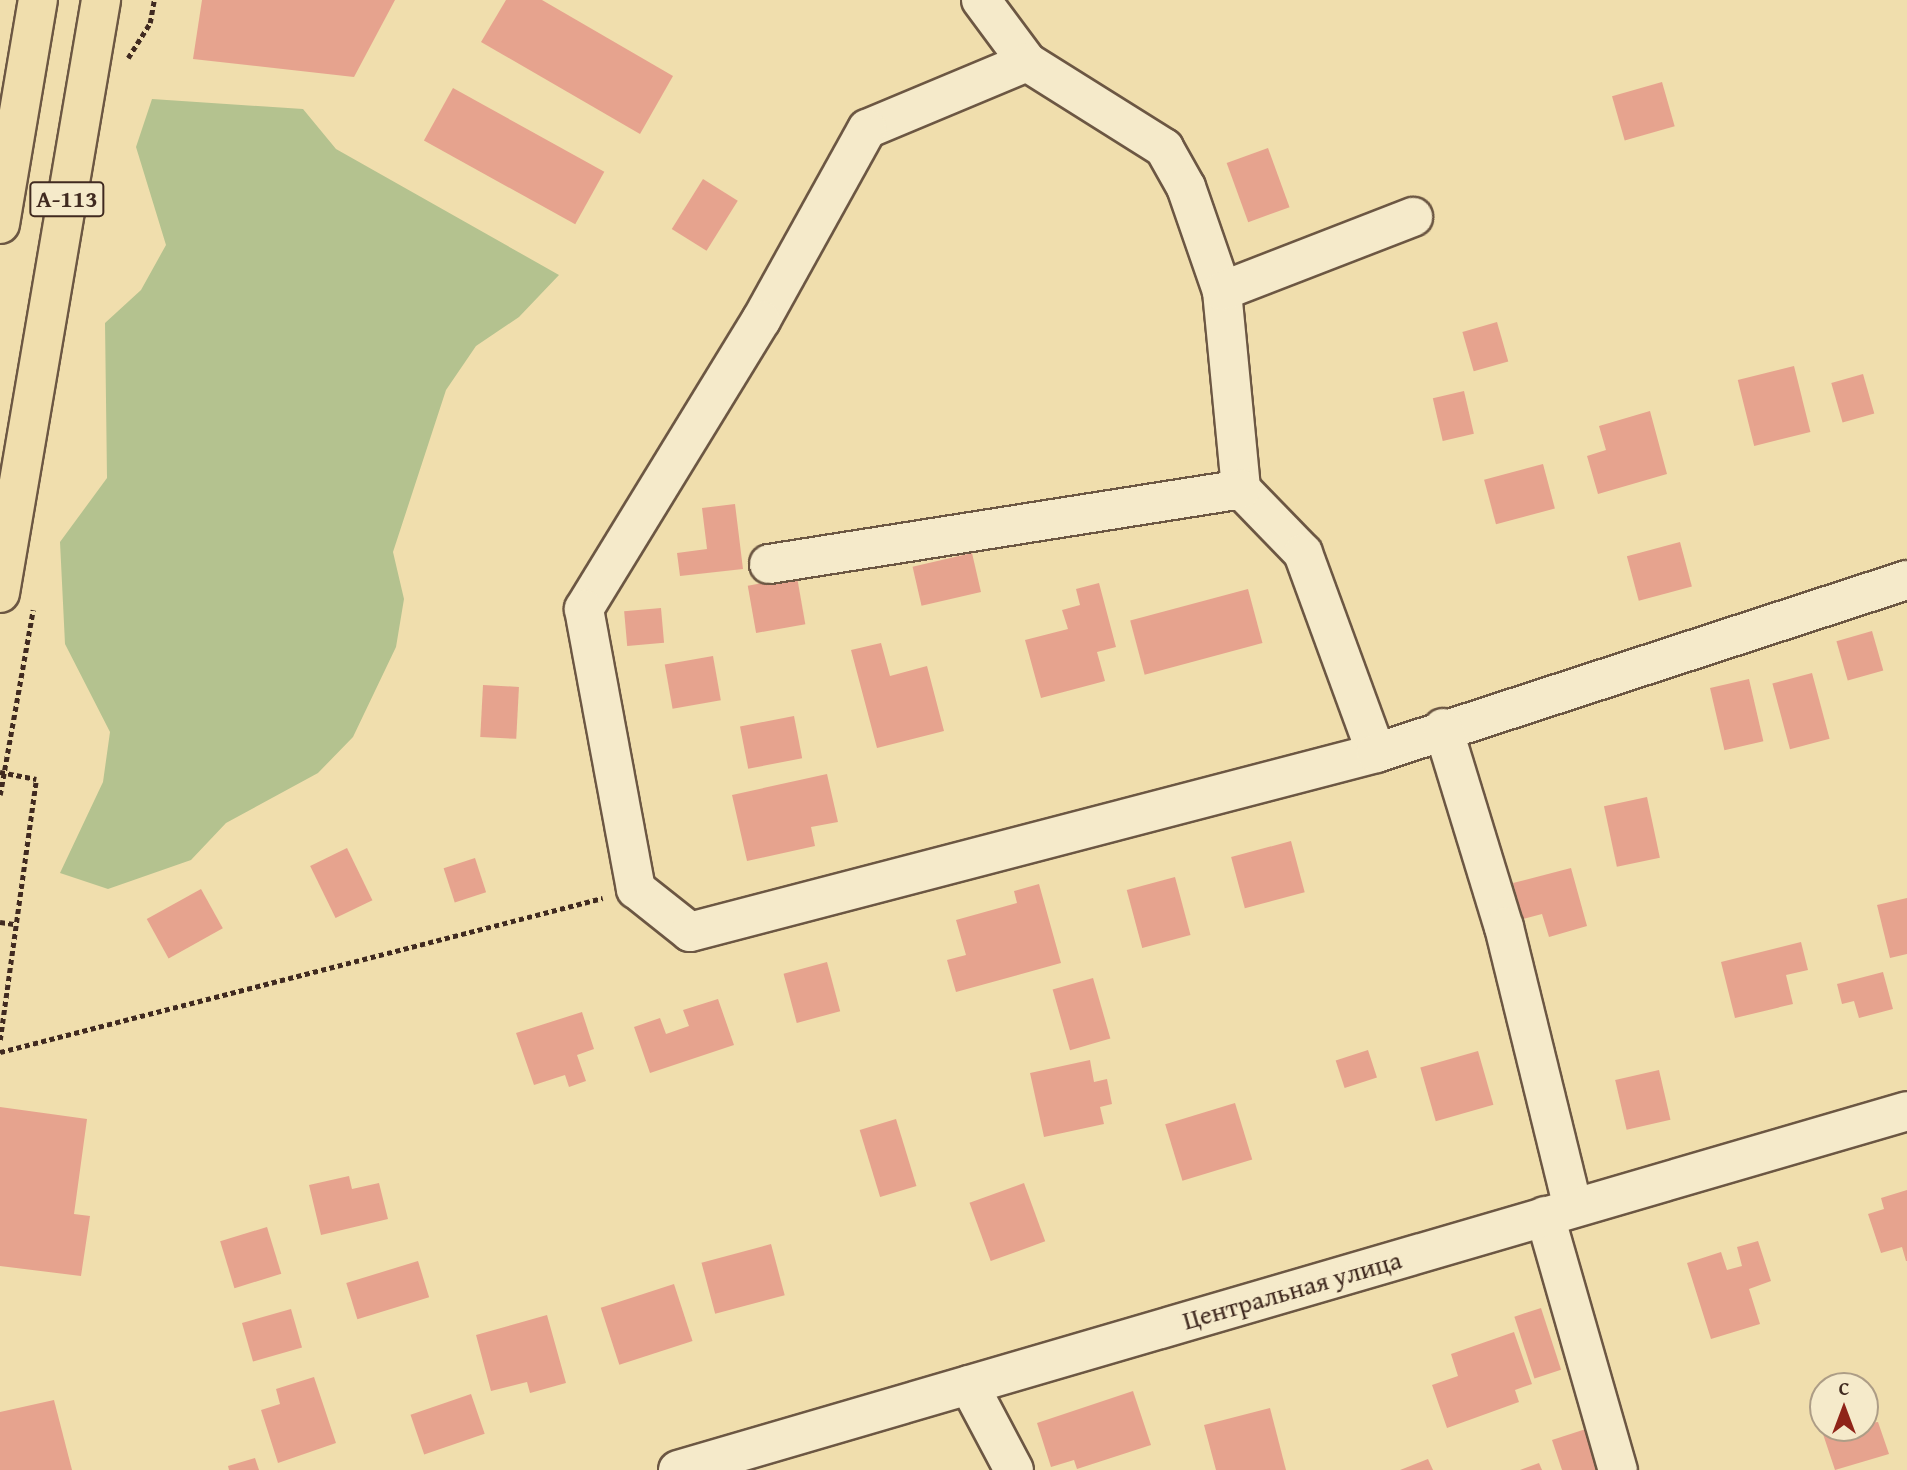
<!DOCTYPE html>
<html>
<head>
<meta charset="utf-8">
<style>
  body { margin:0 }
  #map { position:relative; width:1907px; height:1470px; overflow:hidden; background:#f0dead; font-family:"Gentium Book Plus",serif }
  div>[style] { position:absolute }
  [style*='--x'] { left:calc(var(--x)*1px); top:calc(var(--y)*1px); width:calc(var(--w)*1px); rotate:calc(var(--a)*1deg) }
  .green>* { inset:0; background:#b4c28f }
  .building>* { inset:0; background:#e6a38e; transform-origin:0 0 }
  .path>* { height:4.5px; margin-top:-2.25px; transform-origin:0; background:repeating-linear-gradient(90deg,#402a20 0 5px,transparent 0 8.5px) }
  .roads { filter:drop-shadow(2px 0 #6c5743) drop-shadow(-2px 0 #6c5743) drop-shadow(0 2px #6c5743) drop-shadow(0 -2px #6c5743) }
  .minor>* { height:38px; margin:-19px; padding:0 19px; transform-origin:19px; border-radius:19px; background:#f5eaca }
  .highway>* { height:38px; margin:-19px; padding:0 19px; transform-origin:19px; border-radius:19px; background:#f0dead }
  .path-bridge>* { height:4.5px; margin-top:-2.25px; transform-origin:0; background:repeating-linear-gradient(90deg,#402a20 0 5px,transparent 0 8.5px) }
  span { translate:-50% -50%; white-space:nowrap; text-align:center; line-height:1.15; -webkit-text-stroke:5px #f5eaca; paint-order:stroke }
  .shield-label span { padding:2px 5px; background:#f5eaca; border:2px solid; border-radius:5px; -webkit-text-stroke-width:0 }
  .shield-label { font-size:24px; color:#402a20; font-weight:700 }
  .street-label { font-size:26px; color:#402a20 }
  .north { position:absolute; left:1809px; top:1372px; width:70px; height:70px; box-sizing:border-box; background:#f5eaca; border:2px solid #ad9d86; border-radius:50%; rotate:0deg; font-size:19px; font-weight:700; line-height:28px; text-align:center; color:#402a20 }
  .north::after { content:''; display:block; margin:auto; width:24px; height:32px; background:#8f2418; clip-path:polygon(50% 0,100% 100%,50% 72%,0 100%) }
</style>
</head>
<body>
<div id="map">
  <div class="green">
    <i style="clip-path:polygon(152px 99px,303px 109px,336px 149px,559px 275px,519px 317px,476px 346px,446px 390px,393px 552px,404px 599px,396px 647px,353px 737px,318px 773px,226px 823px,191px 860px,108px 889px,60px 873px,103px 782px,110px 732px,65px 644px,60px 542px,107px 478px,105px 323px,141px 290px,166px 245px,136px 147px)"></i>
  </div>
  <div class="building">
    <i style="clip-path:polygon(202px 0,395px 0,354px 77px,193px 59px)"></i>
    <i style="clip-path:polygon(506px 0,542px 0,673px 76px,640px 134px,481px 42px)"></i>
    <i style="left:1662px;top:82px;width:46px;height:52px;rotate:74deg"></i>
    <i style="left:453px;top:88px;width:173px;height:60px;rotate:29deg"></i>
    <i style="left:1268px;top:148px;width:63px;height:44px;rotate:70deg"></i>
    <i style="left:703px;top:179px;width:41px;height:59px;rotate:32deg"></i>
    <i style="left:1497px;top:322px;width:41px;height:36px;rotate:74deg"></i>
    <i style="left:1794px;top:366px;width:68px;height:58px;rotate:76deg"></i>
    <i style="left:1863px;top:374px;width:41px;height:33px;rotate:74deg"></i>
    <i style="left:1464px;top:391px;width:44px;height:32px;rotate:77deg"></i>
    <i style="clip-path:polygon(1650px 411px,1667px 474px,1598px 494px,1587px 456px,1606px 450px,1599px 426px)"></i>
    <i style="left:1543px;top:464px;width:46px;height:61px;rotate:75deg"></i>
    <i style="clip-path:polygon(735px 504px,743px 569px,680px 576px,677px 553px,707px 549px,702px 508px)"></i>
    <i style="left:1680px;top:542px;width:46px;height:55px;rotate:75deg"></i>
    <i style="left:972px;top:553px;width:40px;height:61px;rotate:77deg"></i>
    <i style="left:797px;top:577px;width:48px;height:50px;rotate:80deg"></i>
    <i style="clip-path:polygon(1099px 583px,1116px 647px,1097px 652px,1105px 681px,1041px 698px,1025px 640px,1068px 629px,1062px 610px,1080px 605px,1076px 589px)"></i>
    <i style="left:1248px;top:589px;width:56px;height:122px;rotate:75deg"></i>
    <i style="left:661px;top:608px;width:35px;height:37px;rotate:85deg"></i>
    <i style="left:1872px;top:631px;width:41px;height:37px;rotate:74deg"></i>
    <i style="clip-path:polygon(881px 643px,890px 676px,927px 666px,944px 731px,877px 748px,851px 650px)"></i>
    <i style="left:713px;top:656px;width:45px;height:49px;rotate:80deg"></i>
    <i style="left:1812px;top:673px;width:68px;height:41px;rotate:75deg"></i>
    <i style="left:1749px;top:679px;width:64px;height:40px;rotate:77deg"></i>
    <i style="left:483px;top:685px;width:36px;height:52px;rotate:3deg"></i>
    <i style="left:794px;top:716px;width:43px;height:55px;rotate:79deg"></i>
    <i style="clip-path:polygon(827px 774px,838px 822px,811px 827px,815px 846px,747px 861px,732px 795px)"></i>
    <i style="left:1647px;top:797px;width:62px;height:44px;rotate:78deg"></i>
    <i style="left:1291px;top:841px;width:53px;height:62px;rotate:75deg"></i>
    <i style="left:347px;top:848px;width:58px;height:41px;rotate:64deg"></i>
    <i style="left:475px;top:858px;width:36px;height:33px;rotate:72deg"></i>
    <i style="clip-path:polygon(1571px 868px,1587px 926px,1549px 937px,1542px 914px,1523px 919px,1513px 883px)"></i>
    <i style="left:1175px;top:877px;width:60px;height:50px;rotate:75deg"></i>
    <i style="clip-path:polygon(1039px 884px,1061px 963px,956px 992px,947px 960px,966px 955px,956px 920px,1017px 903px,1014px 891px)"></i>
    <i style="left:201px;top:889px;width:45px;height:62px;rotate:61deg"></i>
    <i style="clip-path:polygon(1907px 898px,1907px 954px,1890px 958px,1877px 905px)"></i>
    <i style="clip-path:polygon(1801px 942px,1808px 970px,1786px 975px,1793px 1004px,1735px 1018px,1721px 962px)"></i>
    <i style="left:827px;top:962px;width:51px;height:45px;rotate:75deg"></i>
    <i style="clip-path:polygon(1883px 972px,1893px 1009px,1859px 1018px,1854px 1001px,1842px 1004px,1837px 984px)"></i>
    <i style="left:1093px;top:978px;width:63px;height:42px;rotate:74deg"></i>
    <i style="clip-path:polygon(718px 999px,734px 1045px,650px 1073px,634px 1027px,660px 1018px,666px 1034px,689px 1026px,683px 1010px)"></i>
    <i style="clip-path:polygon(582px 1012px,594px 1049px,577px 1055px,586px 1081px,569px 1087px,565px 1075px,534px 1085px,516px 1033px)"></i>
    <i style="left:1368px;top:1050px;width:29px;height:34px;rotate:72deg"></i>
    <i style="left:1478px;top:1051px;width:56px;height:60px;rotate:74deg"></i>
    <i style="clip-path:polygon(1090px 1060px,1094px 1082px,1107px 1079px,1112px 1104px,1100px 1107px,1104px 1124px,1044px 1137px,1030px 1073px)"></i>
    <i style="left:1659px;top:1070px;width:51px;height:45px;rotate:77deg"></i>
    <i style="left:1235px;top:1103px;width:59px;height:73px;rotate:73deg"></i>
    <i style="clip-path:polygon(0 1107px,87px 1119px,74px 1214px,90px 1216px,81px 1276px,0 1266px)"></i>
    <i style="left:896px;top:1119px;width:70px;height:38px;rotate:73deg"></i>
    <i style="clip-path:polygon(349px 1176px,352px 1189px,379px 1183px,388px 1219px,321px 1235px,309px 1185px)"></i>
    <i style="left:1024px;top:1183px;width:62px;height:58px;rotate:70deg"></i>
    <i style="clip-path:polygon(1907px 1190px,1907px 1261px,1906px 1261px,1902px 1247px,1881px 1253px,1868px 1214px,1884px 1209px,1881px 1198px)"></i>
    <i style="left:267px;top:1227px;width:49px;height:49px;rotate:73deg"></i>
    <i style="clip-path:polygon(1758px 1241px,1771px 1281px,1749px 1289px,1760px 1324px,1711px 1339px,1687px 1263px,1721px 1252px,1727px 1270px,1742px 1266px,1737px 1247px)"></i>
    <i style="left:771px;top:1244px;width:53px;height:72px;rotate:75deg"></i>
    <i style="left:418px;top:1261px;width:38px;height:75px;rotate:73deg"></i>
    <i style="left:674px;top:1284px;width:60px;height:77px;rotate:72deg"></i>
    <i style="left:1541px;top:1308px;width:65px;height:28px;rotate:72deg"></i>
    <i style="left:291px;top:1309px;width:40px;height:51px;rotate:74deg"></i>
    <i style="clip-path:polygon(547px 1315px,566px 1383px,530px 1393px,527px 1382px,491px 1391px,476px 1335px)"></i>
    <i style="clip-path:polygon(1514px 1332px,1532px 1384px,1515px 1390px,1519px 1402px,1447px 1428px,1432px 1385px,1458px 1376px,1451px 1354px)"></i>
    <i style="clip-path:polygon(314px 1377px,336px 1443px,278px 1463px,261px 1410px,280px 1404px,276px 1389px)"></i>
    <i style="clip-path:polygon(1133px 1391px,1151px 1445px,1077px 1469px,1074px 1460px,1051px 1467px,1037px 1423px)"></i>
    <i style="left:471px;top:1394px;width:42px;height:64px;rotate:71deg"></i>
    <i style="clip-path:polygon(54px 1400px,72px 1470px,0 1470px,0 1412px)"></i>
    <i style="clip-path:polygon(1270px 1408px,1286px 1470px,1216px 1470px,1204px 1425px)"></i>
    <i style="clip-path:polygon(1823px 1418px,1823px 1428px,1878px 1422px,1889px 1454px,1835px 1470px,1818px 1419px)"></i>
    <i style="clip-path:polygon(1589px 1428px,1602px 1470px,1562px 1470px,1552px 1440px)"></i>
    <i style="clip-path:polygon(255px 1458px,259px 1470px,229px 1470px,228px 1466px)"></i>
    <i style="clip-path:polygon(1428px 1459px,1433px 1470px,1400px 1470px)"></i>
    <i style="clip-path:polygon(1539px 1463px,1542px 1470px,1520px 1470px)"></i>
  </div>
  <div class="path">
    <i style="--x:128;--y:58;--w:41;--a:-57.8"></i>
    <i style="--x:150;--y:23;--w:23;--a:-80"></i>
    <i style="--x:0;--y:795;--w:188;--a:-79.9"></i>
    <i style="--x:0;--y:922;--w:14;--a:8"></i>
    <i style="--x:0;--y:1040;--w:263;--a:-82.1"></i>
    <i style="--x:0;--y:1052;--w:622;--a:-14.33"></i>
  </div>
  <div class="roads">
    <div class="minor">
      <i style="--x:981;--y:0;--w:77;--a:53.4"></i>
      <i style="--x:1027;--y:62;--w:162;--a:32.1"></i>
      <i style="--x:1164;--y:148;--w:45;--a:60.6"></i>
      <i style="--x:1186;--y:187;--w:110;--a:70.9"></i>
      <i style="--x:1222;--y:291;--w:199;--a:84.5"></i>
      <i style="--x:1241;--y:489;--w:89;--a:45.9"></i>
      <i style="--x:1303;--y:553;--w:213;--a:69.9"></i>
      <i style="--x:1027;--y:62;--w:173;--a:157.3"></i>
      <i style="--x:867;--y:129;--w:218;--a:119"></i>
      <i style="--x:761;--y:320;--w:339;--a:121.5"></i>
      <i style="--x:584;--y:609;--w:285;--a:79.5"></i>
      <i style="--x:636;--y:889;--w:69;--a:38.5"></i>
      <i style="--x:690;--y:932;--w:709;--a:-14.62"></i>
      <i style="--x:1376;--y:753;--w:558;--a:-18.05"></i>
      <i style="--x:1222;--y:291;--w:205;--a:-21.2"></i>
      <i style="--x:769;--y:564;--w:478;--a:-9"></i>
      <i style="--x:1443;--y:728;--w:208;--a:73"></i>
      <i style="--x:1504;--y:927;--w:289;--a:76.2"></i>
      <i style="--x:1545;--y:1216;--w:264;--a:74"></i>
      <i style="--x:969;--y:1385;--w:96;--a:62.1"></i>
      <i style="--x:678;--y:1470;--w:1280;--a:-16.28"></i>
    </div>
    <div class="highway">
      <i style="--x:0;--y:224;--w:227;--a:-80.4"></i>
      <i style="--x:0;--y:593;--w:602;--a:-80.33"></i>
    </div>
  </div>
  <div class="path-bridge">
    <i style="--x:0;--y:772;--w:37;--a:11"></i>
  </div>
  <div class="shield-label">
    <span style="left:67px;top:199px">А-113</span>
  </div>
  <div class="street-label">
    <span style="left:1292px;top:1290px;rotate:-16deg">Центральная улица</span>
  </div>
  <div class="north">С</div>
</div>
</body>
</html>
